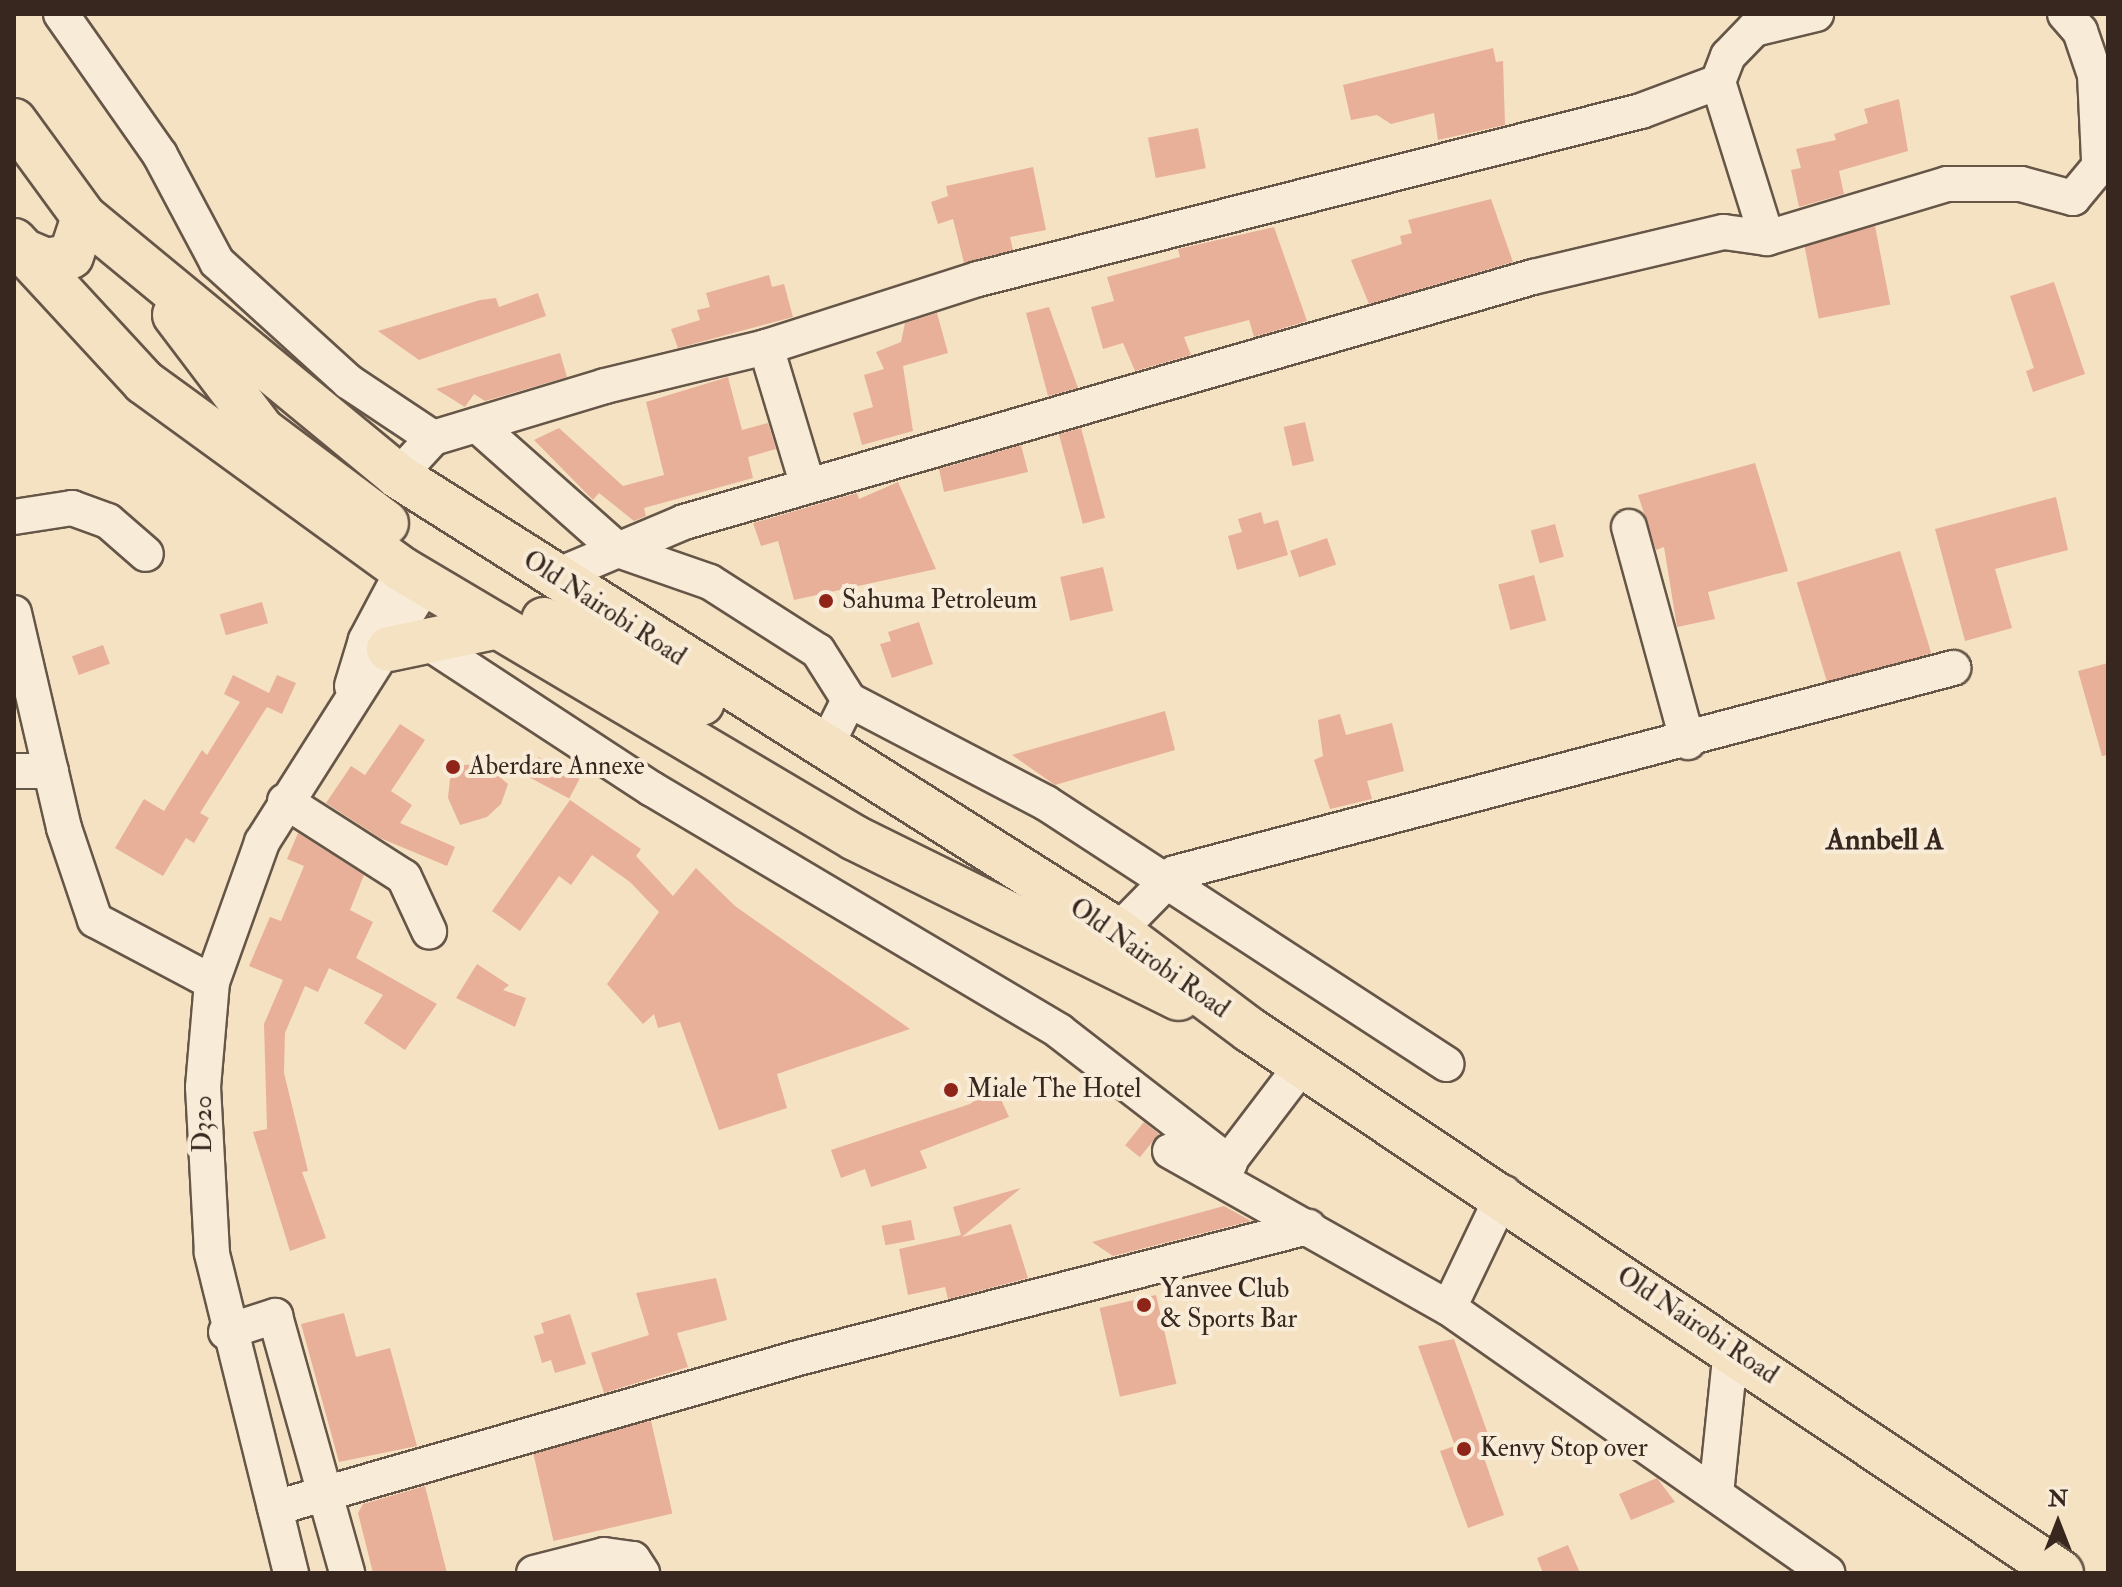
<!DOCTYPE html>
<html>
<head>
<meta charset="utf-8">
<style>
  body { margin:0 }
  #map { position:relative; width:2122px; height:1587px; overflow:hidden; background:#f5e2c3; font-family:"IM FELL Double Pica",serif }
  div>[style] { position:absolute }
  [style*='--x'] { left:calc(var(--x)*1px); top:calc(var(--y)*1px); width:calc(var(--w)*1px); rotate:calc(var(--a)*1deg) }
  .building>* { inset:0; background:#e8b099; transform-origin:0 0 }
  .roads { filter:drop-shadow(2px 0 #665648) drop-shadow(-2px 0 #665648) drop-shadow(0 2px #665648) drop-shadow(0 -2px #665648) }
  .minor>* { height:34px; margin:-17px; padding:0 17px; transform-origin:17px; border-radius:17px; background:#f8ecd8 }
  .highway>* { height:44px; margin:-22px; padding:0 22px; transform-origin:22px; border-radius:22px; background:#f5e2c3 }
  .dots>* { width:22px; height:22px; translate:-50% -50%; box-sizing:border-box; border:4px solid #f8ecd8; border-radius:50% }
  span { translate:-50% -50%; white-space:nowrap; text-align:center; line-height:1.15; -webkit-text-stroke:8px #f8ecd8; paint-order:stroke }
  .poi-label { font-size:26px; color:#37271f }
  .left { translate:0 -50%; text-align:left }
  .street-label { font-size:26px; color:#37271f }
  .quarter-label { font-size:30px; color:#37271f; font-weight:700 }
  .frame { position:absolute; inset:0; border:16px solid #37271f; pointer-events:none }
  .north { position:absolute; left:2018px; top:1483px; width:80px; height:80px; -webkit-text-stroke:6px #f8ecd8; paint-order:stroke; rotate:0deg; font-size:22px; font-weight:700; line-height:32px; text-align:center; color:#37271f }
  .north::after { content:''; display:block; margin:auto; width:28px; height:36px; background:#37271f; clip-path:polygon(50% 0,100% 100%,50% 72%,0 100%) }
</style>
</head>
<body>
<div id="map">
  <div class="building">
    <i style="clip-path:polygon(1493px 48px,1496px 62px,1503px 61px,1505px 125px,1438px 140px,1434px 113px,1391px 124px,1377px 115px,1351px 120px,1343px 85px)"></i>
    <i style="clip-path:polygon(1899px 99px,1908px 151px,1839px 171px,1844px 194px,1799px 207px,1791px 170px,1801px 168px,1796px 149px,1836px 140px,1834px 134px,1868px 123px,1864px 109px)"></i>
    <i style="left:1198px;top:128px;width:41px;height:51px;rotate:79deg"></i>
    <i style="clip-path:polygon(1033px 167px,1046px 230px,1010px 237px,1013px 250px,964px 263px,953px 219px,938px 224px,931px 202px,948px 196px,946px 186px)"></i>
    <i style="clip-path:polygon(1491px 199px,1513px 262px,1369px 304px,1351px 260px,1402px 244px,1400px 236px,1412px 233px,1408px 220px)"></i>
    <i style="left:1875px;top:226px;width:80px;height:73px;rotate:79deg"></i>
    <i style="clip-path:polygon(1274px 227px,1307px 321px,1254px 337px,1249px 320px,1184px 337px,1191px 355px,1135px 371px,1123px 343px,1103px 349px,1091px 307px,1114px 301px,1107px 277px,1180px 257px,1178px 249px)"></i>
    <i style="clip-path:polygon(769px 275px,772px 287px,784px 284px,793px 317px,678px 348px,671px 329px,700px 320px,697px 310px,710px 307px,706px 293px)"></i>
    <i style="clip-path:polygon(2054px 282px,2085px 374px,2033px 392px,2026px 371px,2034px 368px,2010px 296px)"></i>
    <i style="clip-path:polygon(538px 293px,546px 316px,419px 360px,378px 331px,480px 300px,496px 298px,499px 307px)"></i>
    <i style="clip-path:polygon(1049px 307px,1078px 388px,1048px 396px,1026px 313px)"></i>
    <i style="clip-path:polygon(937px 313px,948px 353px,903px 366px,913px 431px,862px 445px,853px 413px,873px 407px,864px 375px,884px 369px,876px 352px,901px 342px,905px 323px)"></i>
    <i style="clip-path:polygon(560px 353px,567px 377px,485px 401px,474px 394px,465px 407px,436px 389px)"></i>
    <i style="clip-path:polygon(728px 377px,742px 430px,768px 423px,776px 449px,748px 457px,753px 478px,644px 508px,646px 516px,634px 521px,599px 493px,593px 500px,534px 440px,559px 428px,623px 486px,664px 475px,646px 402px)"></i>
    <i style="left:1305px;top:422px;width:40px;height:22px;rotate:77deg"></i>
    <i style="left:1081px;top:428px;width:93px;height:23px;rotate:75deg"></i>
    <i style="clip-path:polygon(1021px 445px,1028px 472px,944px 492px,939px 469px)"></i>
    <i style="clip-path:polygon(1755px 463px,1788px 571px,1708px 592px,1715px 619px,1677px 627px,1664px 547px,1656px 550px,1638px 495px)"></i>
    <i style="clip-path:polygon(898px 482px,936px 569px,794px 600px,778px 541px,761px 546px,753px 523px,857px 493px,859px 499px)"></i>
    <i style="clip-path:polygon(2056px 497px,2068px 550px,1995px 569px,2012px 628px,1965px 641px,1935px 529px)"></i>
    <i style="clip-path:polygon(1261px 512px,1264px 524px,1278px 520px,1288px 555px,1237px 570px,1228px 536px,1242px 532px,1238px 519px)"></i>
    <i style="left:1555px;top:524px;width:34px;height:25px;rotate:75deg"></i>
    <i style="left:1327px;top:538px;width:28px;height:39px;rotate:71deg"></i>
    <i style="left:1900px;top:551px;width:107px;height:108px;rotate:73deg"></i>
    <i style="left:1103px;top:567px;width:45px;height:44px;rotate:77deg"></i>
    <i style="left:1534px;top:575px;width:47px;height:37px;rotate:75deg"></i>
    <i style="left:262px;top:602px;width:22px;height:44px;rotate:74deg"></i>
    <i style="clip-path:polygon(919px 622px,933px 664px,892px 678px,880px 644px,891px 641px,888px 632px)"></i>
    <i style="left:103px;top:645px;width:20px;height:33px;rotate:70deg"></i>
    <i style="clip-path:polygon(2108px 663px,2108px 755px,2102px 756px,2078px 671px)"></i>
    <i style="clip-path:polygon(233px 675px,269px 693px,277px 675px,296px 683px,282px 714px,267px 707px,200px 813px,209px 818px,194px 843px,186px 838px,163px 876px,115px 848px,144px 799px,164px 811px,202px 750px,207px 755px,240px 702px,224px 694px)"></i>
    <i style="clip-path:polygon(1165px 711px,1175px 750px,1055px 785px,1012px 755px)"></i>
    <i style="clip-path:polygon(1340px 714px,1346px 735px,1392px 723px,1404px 771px,1367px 781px,1372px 799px,1330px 809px,1314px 760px,1323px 756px,1318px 720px)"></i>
    <i style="clip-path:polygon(400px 724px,425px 740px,391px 791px,412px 805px,400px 823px,455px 847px,447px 866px,380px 838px,326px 803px,351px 766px,365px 775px)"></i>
    <i style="left:538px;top:757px;width:47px;height:22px;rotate:28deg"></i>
    <i style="clip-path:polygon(484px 764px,508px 784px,501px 804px,487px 817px,460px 825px,448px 798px,450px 779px,464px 765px)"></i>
    <i style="clip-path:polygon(570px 800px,641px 849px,636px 856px,673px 896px,696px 868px,735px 906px,910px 1029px,777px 1074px,787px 1108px,719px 1130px,680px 1022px,658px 1028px,654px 1014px,643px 1024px,607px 984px,659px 912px,630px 882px,592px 855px,571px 885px,559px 876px,520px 931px,492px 911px)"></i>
    <i style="clip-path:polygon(298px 833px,364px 875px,350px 910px,373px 922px,356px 958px,437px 1004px,405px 1050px,364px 1023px,383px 995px,329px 968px,318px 992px,305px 986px,285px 1033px,284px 1073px,308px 1171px,302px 1172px,326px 1238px,290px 1251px,253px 1132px,267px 1129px,264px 1024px,283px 980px,249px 966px,270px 917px,281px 921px,304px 866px,287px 859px)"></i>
    <i style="clip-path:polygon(477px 964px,509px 985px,503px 990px,526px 998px,515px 1027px,456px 998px)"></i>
    <i style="clip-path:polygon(988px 1091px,992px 1098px,999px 1095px,1009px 1117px,920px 1151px,927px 1168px,871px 1187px,865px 1169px,841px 1178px,831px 1150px,970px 1104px)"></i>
    <i style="left:1144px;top:1122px;width:19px;height:30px;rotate:39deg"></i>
    <i style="clip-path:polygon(1021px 1188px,962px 1237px,1011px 1224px,1028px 1278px,948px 1299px,945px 1287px,908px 1295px,899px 1249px,961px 1235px,953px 1207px)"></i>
    <i style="clip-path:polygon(1224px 1206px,1251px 1221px,1113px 1256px,1092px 1242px)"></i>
    <i style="left:911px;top:1220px;width:20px;height:30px;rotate:79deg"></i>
    <i style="clip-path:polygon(716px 1278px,727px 1320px,677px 1333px,688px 1367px,604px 1393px,591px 1353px,649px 1335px,636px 1293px)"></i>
    <i style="left:1156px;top:1295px;width:91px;height:58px;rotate:77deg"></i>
    <i style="clip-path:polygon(344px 1313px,356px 1357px,390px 1348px,417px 1446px,339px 1462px,301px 1324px)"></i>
    <i style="clip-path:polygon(570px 1314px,586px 1364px,555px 1373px,551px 1360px,542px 1363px,534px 1336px,544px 1333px,541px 1323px)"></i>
    <i style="clip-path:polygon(1454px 1339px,1488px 1434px,1477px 1438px,1504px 1515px,1468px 1528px,1440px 1451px,1455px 1446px,1418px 1346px)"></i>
    <i style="left:651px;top:1421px;width:95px;height:122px;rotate:77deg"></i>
    <i style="clip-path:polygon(1657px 1478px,1675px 1502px,1631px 1520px,1619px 1494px)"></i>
    <i style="clip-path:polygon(425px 1486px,447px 1573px,373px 1573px,358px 1513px,363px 1504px)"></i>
    <i style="clip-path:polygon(1568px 1545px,1580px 1573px,1543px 1573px,1537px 1558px)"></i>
  </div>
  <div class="roads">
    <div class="minor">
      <i style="--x:61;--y:14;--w:172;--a:54.9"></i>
      <i style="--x:160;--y:155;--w:121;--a:62"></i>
      <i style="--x:217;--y:262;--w:178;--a:42.3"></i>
      <i style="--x:349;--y:382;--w:101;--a:33.7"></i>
      <i style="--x:2065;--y:14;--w:23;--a:49"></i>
      <i style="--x:2080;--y:31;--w:46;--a:71.2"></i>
      <i style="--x:2095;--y:75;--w:85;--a:87.3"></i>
      <i style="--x:1767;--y:238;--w:188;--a:-16.7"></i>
      <i style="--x:1947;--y:184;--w:74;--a:0"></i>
      <i style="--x:2021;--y:184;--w:54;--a:15.1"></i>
      <i style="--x:2073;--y:198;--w:55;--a:-50.2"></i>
      <i style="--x:766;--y:347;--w:145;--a:73.2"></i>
      <i style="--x:477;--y:425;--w:188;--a:41.6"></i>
      <i style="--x:618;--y:550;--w:97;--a:19.2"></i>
      <i style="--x:710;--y:582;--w:128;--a:32.6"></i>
      <i style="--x:818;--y:651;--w:58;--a:57.7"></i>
      <i style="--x:849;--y:700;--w:56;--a:116.6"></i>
      <i style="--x:398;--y:476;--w:52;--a:-47.4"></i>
      <i style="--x:433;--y:438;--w:180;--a:-16.8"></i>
      <i style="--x:605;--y:386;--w:166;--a:-13.6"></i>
      <i style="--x:766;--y:347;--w:223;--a:-17.8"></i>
      <i style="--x:978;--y:279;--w:684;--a:-14.22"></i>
      <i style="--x:1641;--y:111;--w:82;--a:-20.6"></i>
      <i style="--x:1718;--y:82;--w:28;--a:-69"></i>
      <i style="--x:1728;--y:56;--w:37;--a:-46"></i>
      <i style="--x:1754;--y:29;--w:64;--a:-13.6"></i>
      <i style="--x:14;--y:517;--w:59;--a:-8.8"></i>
      <i style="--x:72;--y:508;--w:38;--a:20"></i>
      <i style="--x:108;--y:521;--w:50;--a:41"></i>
      <i style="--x:1629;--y:527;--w:223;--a:74.7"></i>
      <i style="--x:554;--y:577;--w:141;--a:-22.9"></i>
      <i style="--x:684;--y:522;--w:884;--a:-16.1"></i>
      <i style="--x:1533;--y:277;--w:196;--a:-13.3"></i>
      <i style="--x:1724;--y:232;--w:43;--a:7.9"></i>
      <i style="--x:1767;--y:238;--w:164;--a:-107.4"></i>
      <i style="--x:14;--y:613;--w:221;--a:76.9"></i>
      <i style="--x:64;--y:828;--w:97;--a:71.4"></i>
      <i style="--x:95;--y:920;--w:132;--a:27.9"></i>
      <i style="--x:421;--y:638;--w:276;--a:33.2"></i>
      <i style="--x:652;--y:789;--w:474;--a:30.7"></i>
      <i style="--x:1059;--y:1031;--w:216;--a:37.7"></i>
      <i style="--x:352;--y:686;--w:48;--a:-73.1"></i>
      <i style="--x:366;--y:640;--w:79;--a:-62.1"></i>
      <i style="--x:849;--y:700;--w:222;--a:27.6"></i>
      <i style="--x:1046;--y:803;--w:478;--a:33.1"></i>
      <i style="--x:14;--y:771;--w:37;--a:0"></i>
      <i style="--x:285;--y:801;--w:141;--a:32.6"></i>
      <i style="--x:404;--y:877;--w:60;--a:65.2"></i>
      <i style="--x:1118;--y:931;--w:81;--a:-45.5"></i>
      <i style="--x:1175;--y:873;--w:805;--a:-14.76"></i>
      <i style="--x:1170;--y:1151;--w:320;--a:29.4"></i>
      <i style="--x:1217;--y:1177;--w:142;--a:-52.7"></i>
      <i style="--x:1504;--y:1193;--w:127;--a:115.6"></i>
      <i style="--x:1449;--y:1308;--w:462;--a:35"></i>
      <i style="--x:226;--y:1332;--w:52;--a:-18.1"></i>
      <i style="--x:275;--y:1316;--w:267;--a:74.3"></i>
      <i style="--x:1716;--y:1494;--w:145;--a:-84.1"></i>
      <i style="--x:275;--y:1508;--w:544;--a:-16"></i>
      <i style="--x:798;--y:1358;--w:527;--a:-14.41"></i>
      <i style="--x:291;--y:1573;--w:330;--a:-103.9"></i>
      <i style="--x:212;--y:1253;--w:166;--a:-93.1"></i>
      <i style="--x:203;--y:1087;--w:105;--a:-85.1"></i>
      <i style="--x:212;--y:982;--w:149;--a:-70.3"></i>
      <i style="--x:262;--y:842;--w:306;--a:-57.6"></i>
      <i style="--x:534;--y:1573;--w:72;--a:-14.4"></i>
      <i style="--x:604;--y:1555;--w:29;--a:8"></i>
      <i style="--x:633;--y:1559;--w:17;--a:57"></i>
    </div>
    <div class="highway">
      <i style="--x:14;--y:121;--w:119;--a:53.9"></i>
      <i style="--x:84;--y:217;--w:407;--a:39.5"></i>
      <i style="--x:398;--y:476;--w:852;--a:32.29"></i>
      <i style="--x:1118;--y:931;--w:165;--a:36.9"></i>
      <i style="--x:1250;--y:1030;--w:976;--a:33.8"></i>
      <i style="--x:14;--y:241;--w:192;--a:47.3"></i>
      <i style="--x:144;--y:382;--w:320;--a:36"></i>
      <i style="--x:403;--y:570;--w:525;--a:30.66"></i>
      <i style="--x:855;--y:838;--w:361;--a:26.3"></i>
      <i style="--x:23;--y:251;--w:25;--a:23"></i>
      <i style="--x:46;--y:261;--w:25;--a:-11"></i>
      <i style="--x:71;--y:256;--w:41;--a:-71.6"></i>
      <i style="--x:175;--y:315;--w:144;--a:52.9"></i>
      <i style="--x:262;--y:430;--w:155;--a:36.9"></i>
      <i style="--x:544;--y:620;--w:178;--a:27.7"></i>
      <i style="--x:389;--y:649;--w:111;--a:-11.9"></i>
    </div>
  </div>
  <div class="dots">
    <i style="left:826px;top:601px;background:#8f2418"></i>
    <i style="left:453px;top:767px;background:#8f2418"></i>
    <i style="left:951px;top:1090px;background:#8f2418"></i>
    <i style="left:1144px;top:1305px;background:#8f2418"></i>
    <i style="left:1464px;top:1449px;background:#8f2418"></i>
  </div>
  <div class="poi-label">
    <span class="left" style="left:842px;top:601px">Sahuma Petroleum</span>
    <span class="left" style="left:469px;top:767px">Aberdare Annexe</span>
    <span class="left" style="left:967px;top:1090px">Miale The Hotel</span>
    <span class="left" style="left:1160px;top:1305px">Yanvee Club<br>&amp; Sports Bar</span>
    <span class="left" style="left:1480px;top:1449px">Kenvy Stop over</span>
  </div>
  <div class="street-label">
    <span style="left:604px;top:609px;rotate:33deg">Old Nairobi Road</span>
    <span style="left:1149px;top:959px;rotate:35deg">Old Nairobi Road</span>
    <span style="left:204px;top:1124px;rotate:-90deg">D320</span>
    <span style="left:1697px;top:1326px;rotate:34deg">Old Nairobi Road</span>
  </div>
  <div class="quarter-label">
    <span style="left:1885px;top:840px">Annbell A</span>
  </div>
  <div class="frame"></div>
  <div class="north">N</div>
</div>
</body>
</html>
